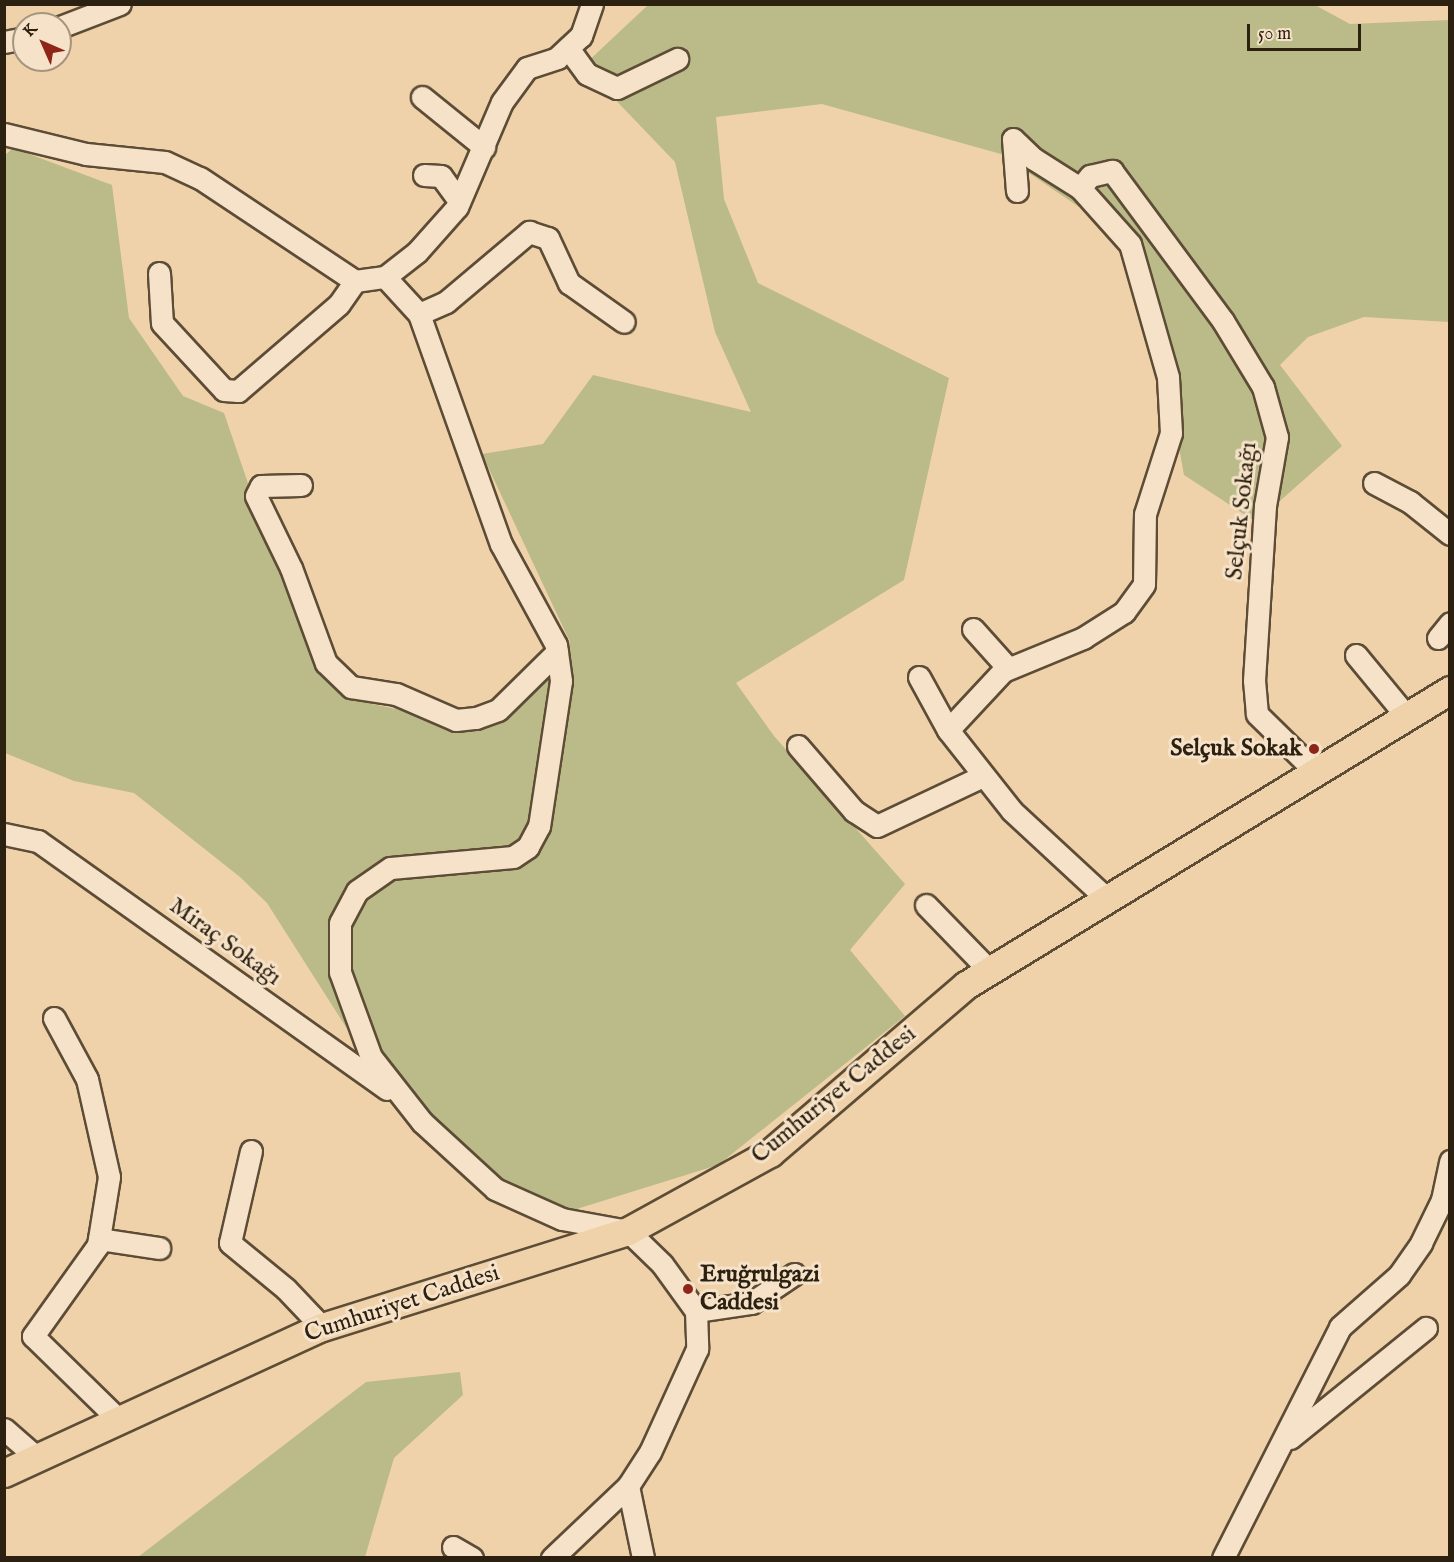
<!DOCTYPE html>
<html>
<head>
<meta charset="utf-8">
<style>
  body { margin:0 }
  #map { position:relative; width:1454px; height:1562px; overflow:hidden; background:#efd2aa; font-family:"IM FELL English",serif }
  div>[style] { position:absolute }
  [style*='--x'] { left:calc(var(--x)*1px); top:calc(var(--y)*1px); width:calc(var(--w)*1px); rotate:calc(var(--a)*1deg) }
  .green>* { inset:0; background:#babb88 }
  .roads { filter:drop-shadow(2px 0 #5d4c36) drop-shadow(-2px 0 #5d4c36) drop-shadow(0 2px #5d4c36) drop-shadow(0 -2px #5d4c36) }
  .minor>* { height:21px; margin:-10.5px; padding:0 10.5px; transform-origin:10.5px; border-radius:10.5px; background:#f5e2c8 }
  .major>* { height:27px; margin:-13.5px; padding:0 13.5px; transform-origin:13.5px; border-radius:13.5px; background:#efd2aa }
  .dots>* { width:16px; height:16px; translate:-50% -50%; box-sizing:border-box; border:3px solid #f5e2c8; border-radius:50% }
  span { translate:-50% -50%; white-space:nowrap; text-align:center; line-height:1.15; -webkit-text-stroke:6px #f5e2c8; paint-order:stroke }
  .street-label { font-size:24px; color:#2c2010 }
  .poi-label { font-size:24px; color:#2c2010; font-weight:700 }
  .right { translate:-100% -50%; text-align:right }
  .left { translate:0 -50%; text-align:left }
  .frame { position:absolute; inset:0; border:6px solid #2c2010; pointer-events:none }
  .north { position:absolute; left:12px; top:12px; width:60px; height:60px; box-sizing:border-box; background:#f5e2c8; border:2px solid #a5947e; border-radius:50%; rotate:315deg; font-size:16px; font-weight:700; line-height:24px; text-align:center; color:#2c2010 }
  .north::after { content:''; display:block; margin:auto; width:21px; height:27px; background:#8f2418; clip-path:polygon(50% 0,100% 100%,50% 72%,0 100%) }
  .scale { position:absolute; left:1247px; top:24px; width:114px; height:27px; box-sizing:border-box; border:3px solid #2c2010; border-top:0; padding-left:8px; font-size:18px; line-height:21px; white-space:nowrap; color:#2c2010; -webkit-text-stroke:4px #f5e2c8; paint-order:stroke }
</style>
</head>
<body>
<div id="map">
  <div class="green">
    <i style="clip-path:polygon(1313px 4px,1350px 24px,1449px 20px,1449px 322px,1364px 317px,1308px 337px,1280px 365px,1342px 446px,1256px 522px,1184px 475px,1144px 251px,1001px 154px,822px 104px,716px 117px,724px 199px,758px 283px,949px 378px,904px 580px,736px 683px,774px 736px,905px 884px,850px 950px,905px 1016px,718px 1165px,567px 1212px,479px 1174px,358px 1046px,267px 903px,240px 877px,134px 793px,74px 781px,5px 753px,4px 156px,13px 148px,112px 185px,129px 318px,183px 396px,224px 413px,252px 495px,329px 656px,372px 704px,468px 724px,570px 642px,482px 454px,543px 444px,593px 375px,751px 412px,715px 332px,675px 162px,583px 66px,648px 5px)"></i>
    <i style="clip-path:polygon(460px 1372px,463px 1395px,394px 1458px,365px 1557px,138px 1557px,366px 1382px)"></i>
  </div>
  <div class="roads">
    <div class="minor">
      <i style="--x:60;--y:27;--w:64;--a:-21"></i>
      <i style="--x:4;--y:42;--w:20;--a:-11"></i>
      <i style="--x:568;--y:48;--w:32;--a:54"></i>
      <i style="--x:587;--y:74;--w:33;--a:25"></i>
      <i style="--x:617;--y:88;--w:67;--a:-25.8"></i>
      <i style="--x:422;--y:97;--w:80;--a:38.9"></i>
      <i style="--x:4;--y:134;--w:84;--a:13.7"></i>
      <i style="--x:86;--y:154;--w:79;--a:5.8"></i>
      <i style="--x:165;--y:162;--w:38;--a:25"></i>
      <i style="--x:200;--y:178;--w:186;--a:33.6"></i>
      <i style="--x:355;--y:281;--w:30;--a:-8"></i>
      <i style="--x:385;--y:277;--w:41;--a:-38"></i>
      <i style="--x:417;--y:252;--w:60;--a:-48.4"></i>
      <i style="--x:457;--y:207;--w:114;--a:-66.8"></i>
      <i style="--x:502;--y:102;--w:42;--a:-53.7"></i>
      <i style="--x:527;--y:68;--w:32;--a:-18"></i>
      <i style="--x:557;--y:58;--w:33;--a:-43"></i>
      <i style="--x:581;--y:36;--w:34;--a:-71"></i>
      <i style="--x:424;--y:175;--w:17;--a:3"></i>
      <i style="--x:441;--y:176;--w:31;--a:54"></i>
      <i style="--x:1017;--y:191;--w:52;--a:-94.4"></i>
      <i style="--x:1013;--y:139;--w:29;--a:44"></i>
      <i style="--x:1034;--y:159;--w:54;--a:32.2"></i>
      <i style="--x:159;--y:273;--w:50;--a:86.6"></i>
      <i style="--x:162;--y:323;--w:91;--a:47.2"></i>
      <i style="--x:224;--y:390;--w:14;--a:4"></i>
      <i style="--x:238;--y:391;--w:133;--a:-40.7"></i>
      <i style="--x:339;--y:304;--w:28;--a:-55"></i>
      <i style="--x:385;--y:277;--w:50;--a:47.4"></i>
      <i style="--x:419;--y:314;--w:244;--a:70.4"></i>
      <i style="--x:501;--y:544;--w:115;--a:61.4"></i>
      <i style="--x:556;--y:645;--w:36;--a:82"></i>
      <i style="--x:561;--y:681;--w:147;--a:98.6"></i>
      <i style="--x:539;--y:826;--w:24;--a:118"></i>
      <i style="--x:528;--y:847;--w:18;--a:146"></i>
      <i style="--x:513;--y:857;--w:123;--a:174.9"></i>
      <i style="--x:390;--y:868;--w:40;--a:145.1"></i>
      <i style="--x:357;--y:891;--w:36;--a:118"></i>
      <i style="--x:340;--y:923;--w:49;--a:90"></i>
      <i style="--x:340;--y:972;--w:90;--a:70"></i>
      <i style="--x:371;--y:1057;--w:83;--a:51.9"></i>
      <i style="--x:422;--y:1122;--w:99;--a:42.5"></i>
      <i style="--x:495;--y:1189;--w:73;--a:24.1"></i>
      <i style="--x:562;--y:1219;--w:67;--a:10.3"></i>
      <i style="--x:628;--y:1231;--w:47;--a:44.1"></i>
      <i style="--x:662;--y:1264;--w:58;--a:54.1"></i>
      <i style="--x:696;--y:1311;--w:38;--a:88"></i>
      <i style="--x:697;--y:1349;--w:113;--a:114.5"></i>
      <i style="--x:650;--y:1452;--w:40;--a:122.9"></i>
      <i style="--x:628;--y:1486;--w:105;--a:136.5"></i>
      <i style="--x:419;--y:314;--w:30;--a:-24"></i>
      <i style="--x:446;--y:302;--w:109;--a:-40.1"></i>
      <i style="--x:529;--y:232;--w:20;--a:18"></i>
      <i style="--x:548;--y:238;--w:50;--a:65"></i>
      <i style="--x:569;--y:283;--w:67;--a:35.3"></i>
      <i style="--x:1374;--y:483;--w:41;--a:27.8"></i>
      <i style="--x:1410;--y:502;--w:51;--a:38.7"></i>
      <i style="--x:301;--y:485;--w:40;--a:178.6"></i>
      <i style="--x:261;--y:486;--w:11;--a:117"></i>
      <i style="--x:256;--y:496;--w:80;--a:64.1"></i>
      <i style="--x:291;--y:568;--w:101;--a:69.8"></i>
      <i style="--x:326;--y:663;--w:35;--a:44"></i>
      <i style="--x:351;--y:687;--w:46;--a:8.8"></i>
      <i style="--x:396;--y:694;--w:65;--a:23.4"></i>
      <i style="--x:456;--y:720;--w:20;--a:-6"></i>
      <i style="--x:476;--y:718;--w:23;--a:-20"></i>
      <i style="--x:498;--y:710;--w:83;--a:-44.5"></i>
      <i style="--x:973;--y:629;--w:52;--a:48.1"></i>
      <i style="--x:1438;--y:638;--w:19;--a:-51"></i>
      <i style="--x:1356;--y:655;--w:82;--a:50.5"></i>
      <i style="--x:919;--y:677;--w:60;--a:61.3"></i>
      <i style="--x:948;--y:730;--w:103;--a:51.7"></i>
      <i style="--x:1012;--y:811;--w:129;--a:42.8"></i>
      <i style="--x:948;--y:730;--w:81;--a:-47"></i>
      <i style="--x:1003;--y:671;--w:87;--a:-22.4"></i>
      <i style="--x:1083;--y:638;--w:49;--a:-32.4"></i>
      <i style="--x:1124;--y:612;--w:34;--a:-54"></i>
      <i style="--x:1144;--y:584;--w:70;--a:-89.2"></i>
      <i style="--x:1145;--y:514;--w:85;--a:-72.2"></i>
      <i style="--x:1171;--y:433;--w:56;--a:-93.1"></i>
      <i style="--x:1168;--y:377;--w:138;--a:-105.9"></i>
      <i style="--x:1130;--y:244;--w:75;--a:-131.8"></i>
      <i style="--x:1080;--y:188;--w:16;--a:-50"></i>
      <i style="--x:1090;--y:176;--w:23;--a:-13"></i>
      <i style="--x:1112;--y:171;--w:187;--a:53.5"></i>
      <i style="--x:1223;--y:321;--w:77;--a:58.8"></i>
      <i style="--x:1263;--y:387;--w:52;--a:74.4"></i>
      <i style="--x:1277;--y:437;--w:70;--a:99.9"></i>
      <i style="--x:1265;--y:506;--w:174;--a:93.6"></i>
      <i style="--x:1254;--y:680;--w:34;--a:85"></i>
      <i style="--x:1257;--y:714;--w:84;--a:44.5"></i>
      <i style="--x:798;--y:746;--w:86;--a:49.3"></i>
      <i style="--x:854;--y:811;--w:27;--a:33"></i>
      <i style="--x:877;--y:826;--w:117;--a:-25.3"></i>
      <i style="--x:4;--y:834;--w:35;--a:12"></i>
      <i style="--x:38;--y:841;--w:428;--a:35.4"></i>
      <i style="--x:926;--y:905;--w:92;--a:45.9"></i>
      <i style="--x:54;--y:1018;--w:69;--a:61.6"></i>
      <i style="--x:87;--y:1079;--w:100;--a:77.3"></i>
      <i style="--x:109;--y:1177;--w:69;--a:99.2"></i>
      <i style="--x:98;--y:1245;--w:112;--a:125.5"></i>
      <i style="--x:33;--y:1336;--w:117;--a:44.3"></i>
      <i style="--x:251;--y:1151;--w:94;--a:102.9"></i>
      <i style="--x:230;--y:1243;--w:72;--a:39.4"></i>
      <i style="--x:286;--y:1289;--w:52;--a:46.5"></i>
      <i style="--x:99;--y:1239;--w:61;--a:8.5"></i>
      <i style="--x:696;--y:1311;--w:56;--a:-8.3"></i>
      <i style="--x:751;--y:1303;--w:52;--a:-34"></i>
      <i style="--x:4;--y:1429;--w:41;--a:41.1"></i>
      <i style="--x:1290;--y:1438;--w:175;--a:-39"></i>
      <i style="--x:628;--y:1486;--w:74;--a:78.2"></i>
      <i style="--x:453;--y:1547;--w:22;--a:30"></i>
      <i style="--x:1223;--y:1558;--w:259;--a:-63.1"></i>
      <i style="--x:1340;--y:1327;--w:79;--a:-41.4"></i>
      <i style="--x:1399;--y:1275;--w:39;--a:-55"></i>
      <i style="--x:1421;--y:1243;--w:48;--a:-64"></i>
      <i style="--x:1442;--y:1200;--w:40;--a:-78"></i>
    </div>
    <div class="major">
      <i style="--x:4;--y:1473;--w:350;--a:-24.7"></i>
      <i style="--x:322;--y:1327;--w:321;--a:-17.4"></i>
      <i style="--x:628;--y:1231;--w:162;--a:-28.8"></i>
      <i style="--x:770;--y:1153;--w:258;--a:-40.6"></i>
      <i style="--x:966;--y:985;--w:567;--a:-31.36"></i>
    </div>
  </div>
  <div class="dots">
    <i style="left:1314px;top:749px;background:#8f2418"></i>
    <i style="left:688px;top:1289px;background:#8f2418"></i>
  </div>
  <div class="street-label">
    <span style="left:1242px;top:511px;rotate:-84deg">Selçuk Sokağı</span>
    <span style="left:225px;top:942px;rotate:36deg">Miraç Sokağı</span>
    <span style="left:834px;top:1095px;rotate:-39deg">Cumhuriyet Caddesi</span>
    <span style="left:402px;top:1304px;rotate:-18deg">Cumhuriyet Caddesi</span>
  </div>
  <div class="poi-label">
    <span class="right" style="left:1302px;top:749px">Selçuk Sokak</span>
    <span class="left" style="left:700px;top:1289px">Eruğrulgazi<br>Caddesi</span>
  </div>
  <div class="frame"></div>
  <div class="north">K</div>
  <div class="scale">50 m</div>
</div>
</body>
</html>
